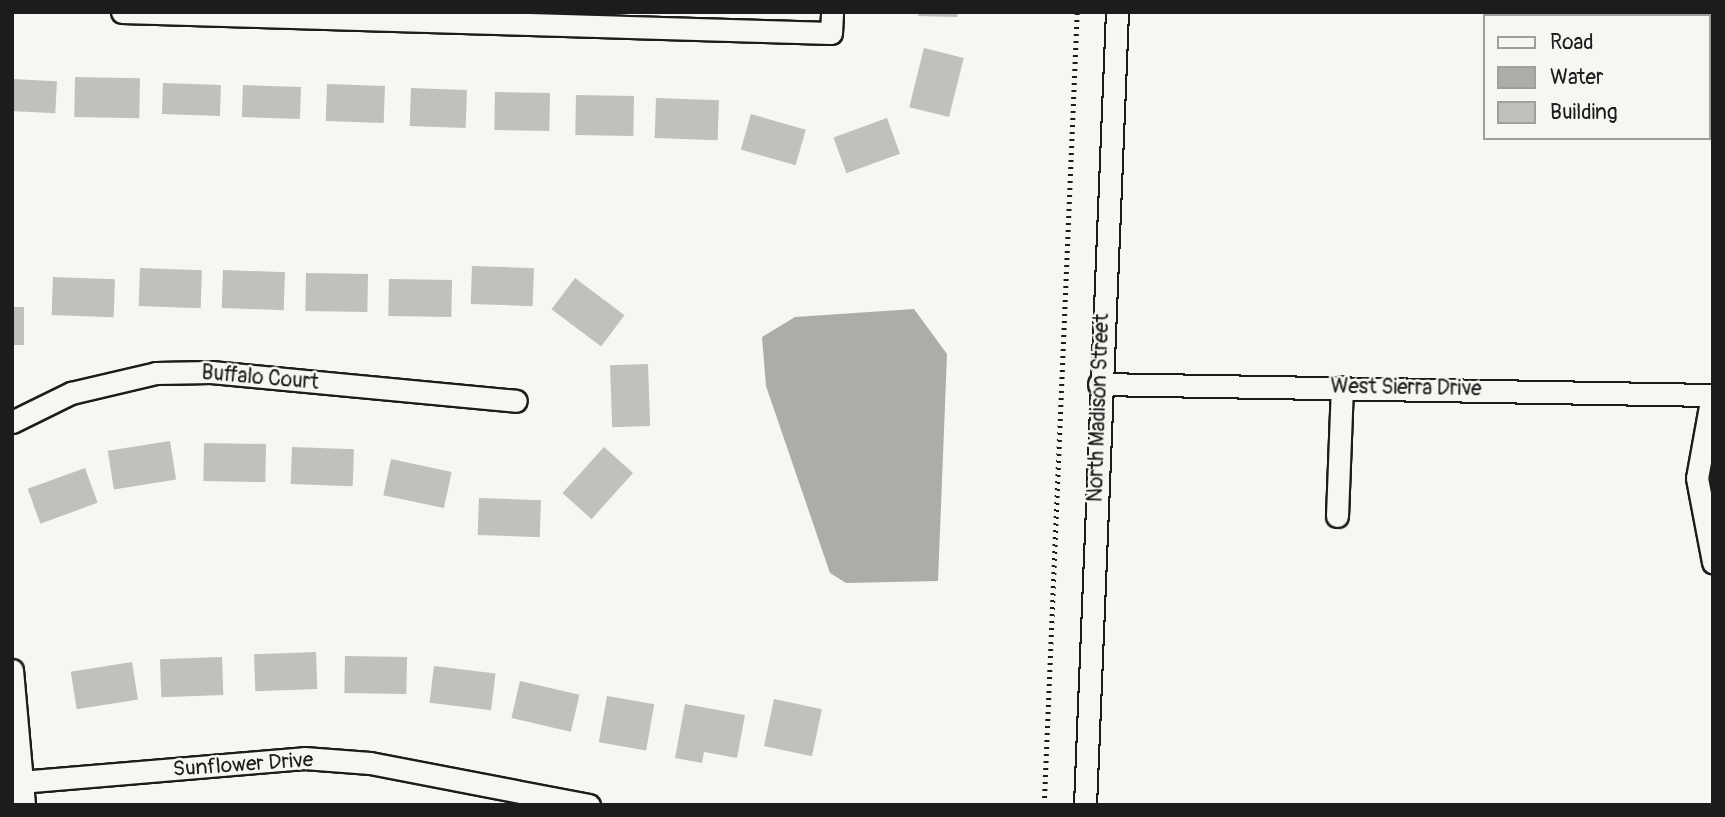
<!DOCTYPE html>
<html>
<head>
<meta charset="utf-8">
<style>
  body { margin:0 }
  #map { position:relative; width:1725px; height:817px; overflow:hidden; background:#f6f6f2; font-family:Pangolin,sans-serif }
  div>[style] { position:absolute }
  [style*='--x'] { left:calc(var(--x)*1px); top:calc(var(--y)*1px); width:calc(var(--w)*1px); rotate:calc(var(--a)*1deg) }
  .water>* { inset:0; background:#acaca9 }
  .building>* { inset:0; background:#c0c0bd; transform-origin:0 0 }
  .path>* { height:4.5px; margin-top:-2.25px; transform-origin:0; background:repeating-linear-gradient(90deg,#1c1c1c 0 2px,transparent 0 7px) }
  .roads { filter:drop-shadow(2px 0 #1c1c1c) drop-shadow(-2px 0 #1c1c1c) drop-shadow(0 2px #1c1c1c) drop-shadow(0 -2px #1c1c1c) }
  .minor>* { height:21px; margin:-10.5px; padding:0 10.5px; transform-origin:10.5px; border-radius:10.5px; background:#f6f6f2 }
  span { translate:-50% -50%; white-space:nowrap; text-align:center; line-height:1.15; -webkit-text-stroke:5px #f6f6f2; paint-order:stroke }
  .street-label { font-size:21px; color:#1c1c1c }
  .frame { position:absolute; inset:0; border:14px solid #1c1c1c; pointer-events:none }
  .legend { position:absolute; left:1483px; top:14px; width:228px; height:126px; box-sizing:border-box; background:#f6f6f2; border:2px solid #9f9f9c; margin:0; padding:9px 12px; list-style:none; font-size:21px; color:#1c1c1c }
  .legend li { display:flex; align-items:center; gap:14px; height:35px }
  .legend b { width:35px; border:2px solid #9f9f9c }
</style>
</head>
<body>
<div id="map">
  <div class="water">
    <i style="clip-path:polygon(914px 309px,947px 354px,938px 581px,846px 583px,830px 573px,766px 386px,762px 337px,795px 317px)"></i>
  </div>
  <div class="building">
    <i style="clip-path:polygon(919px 12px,958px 12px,957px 17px,918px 16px)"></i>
    <i style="left:924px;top:48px;width:41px;height:61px;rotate:14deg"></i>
    <i style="left:75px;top:77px;width:65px;height:40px;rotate:1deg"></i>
    <i style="left:12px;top:79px;width:45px;height:32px;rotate:3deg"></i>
    <i style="left:163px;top:83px;width:58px;height:31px;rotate:2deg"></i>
    <i style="left:327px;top:84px;width:58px;height:37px;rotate:2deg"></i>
    <i style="left:243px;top:85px;width:58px;height:32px;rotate:2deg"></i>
    <i style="left:411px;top:88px;width:56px;height:38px;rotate:2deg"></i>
    <i style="left:495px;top:92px;width:55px;height:38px;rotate:1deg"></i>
    <i style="left:576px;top:95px;width:58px;height:40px;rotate:1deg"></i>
    <i style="left:656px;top:98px;width:63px;height:40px;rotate:2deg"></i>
    <i style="left:751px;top:114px;width:57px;height:37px;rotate:16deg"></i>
    <i style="left:887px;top:118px;width:38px;height:57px;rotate:70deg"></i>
    <i style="left:472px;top:266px;width:62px;height:38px;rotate:2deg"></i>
    <i style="left:140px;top:268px;width:62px;height:38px;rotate:2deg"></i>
    <i style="left:223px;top:270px;width:62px;height:38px;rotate:2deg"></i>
    <i style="left:306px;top:273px;width:62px;height:38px;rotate:1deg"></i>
    <i style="left:53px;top:277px;width:62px;height:38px;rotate:2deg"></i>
    <i style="left:575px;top:278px;width:62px;height:39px;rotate:37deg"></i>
    <i style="left:389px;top:279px;width:63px;height:37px;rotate:1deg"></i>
    <i style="left:12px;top:307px;width:12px;height:38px"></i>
    <i style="left:648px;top:364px;width:62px;height:38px;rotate:88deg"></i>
    <i style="left:170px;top:441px;width:39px;height:63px;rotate:81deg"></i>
    <i style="left:204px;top:443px;width:62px;height:38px;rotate:1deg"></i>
    <i style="left:292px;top:447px;width:62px;height:37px;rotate:2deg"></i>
    <i style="left:604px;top:447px;width:39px;height:62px;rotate:42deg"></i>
    <i style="left:391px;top:459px;width:62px;height:37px;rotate:12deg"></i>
    <i style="left:85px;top:468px;width:37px;height:61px;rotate:70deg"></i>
    <i style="left:479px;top:498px;width:62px;height:37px;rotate:2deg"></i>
    <i style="left:316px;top:652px;width:37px;height:62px;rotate:88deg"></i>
    <i style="left:345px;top:656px;width:62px;height:37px;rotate:1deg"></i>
    <i style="left:222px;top:657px;width:38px;height:62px;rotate:88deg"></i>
    <i style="left:132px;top:662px;width:38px;height:62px;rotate:81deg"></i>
    <i style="left:434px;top:666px;width:62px;height:37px;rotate:7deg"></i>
    <i style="left:520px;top:681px;width:61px;height:38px;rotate:13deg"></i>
    <i style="left:607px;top:696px;width:48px;height:47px;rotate:10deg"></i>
    <i style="left:774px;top:699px;width:49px;height:48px;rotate:12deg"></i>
    <i style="clip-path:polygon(685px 704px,745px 715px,737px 758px,704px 752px,702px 763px,675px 758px)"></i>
  </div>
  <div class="path">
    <i style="--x:1044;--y:805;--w:794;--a:-87.62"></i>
  </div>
  <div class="roads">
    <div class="minor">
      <i style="--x:122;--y:12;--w:709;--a:1.7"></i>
      <i style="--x:831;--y:33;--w:21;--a:-87"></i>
      <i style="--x:1099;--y:384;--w:614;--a:1.03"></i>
      <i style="--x:1712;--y:395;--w:84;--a:100.2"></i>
      <i style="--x:1697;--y:478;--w:86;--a:79.2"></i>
      <i style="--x:12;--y:422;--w:66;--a:-26.2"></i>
      <i style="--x:71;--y:393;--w:87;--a:-13.2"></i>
      <i style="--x:156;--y:373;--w:55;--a:-1"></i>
      <i style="--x:211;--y:372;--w:306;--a:5.4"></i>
      <i style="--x:1337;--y:516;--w:129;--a:-87.8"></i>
      <i style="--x:12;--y:670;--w:136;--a:84.9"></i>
      <i style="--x:20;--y:782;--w:285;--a:-4.8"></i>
      <i style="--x:304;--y:758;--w:66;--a:4.3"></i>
      <i style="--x:370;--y:763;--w:223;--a:10.9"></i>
      <i style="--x:1085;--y:805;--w:794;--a:-87.69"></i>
    </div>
  </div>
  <div class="street-label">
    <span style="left:260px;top:378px;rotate:5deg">Buffalo Court</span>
    <span style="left:1406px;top:388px;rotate:1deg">West Sierra Drive</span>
    <span style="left:1099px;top:408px;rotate:-88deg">North Madison Street</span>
    <span style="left:243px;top:765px;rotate:-4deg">Sunflower Drive</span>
  </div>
  <div class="frame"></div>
  <ul class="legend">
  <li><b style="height:9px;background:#f6f6f2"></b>Road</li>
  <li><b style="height:19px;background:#acaca9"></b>Water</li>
  <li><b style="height:19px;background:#c0c0bd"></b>Building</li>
  </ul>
</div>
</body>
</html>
